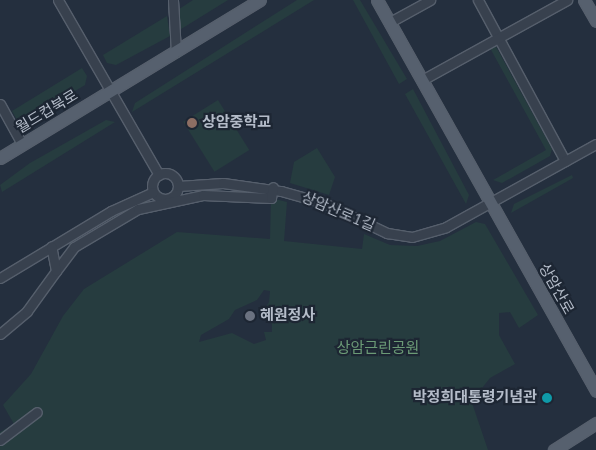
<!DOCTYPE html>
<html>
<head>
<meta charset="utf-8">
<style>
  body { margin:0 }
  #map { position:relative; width:596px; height:450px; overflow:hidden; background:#242f3e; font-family:"Nunito Sans","Noto Sans KR",sans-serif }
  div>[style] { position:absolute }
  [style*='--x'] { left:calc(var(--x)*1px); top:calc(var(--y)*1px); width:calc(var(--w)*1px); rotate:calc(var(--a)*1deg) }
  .green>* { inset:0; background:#263c3f; transform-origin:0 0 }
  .roads { filter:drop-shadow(1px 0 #565f6c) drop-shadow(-1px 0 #565f6c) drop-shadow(0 1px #565f6c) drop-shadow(0 -1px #565f6c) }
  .minor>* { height:9px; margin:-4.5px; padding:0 4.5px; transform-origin:4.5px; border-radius:4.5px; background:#38414e }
  .minor>.ring { margin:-4.5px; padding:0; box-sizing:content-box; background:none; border:9px solid #38414e; border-radius:50% }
  .major>* { height:11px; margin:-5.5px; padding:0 5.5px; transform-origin:5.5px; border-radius:5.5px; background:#56606e }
  .dots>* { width:14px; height:14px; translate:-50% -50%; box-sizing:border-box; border:2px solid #1d2633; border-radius:50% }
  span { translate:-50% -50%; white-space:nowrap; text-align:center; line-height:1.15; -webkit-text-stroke:4.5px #1d2633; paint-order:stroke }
  .street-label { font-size:15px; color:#b4bcc9 }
  .poi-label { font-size:15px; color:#b4bcc9; font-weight:700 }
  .left { translate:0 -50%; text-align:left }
  .right { translate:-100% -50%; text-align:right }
  .park-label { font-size:15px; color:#6b9a76 }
</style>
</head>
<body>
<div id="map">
  <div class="green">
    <i style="clip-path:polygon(193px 0,228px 0,178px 31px,176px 11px)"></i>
    <i style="clip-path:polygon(297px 0,314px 0,132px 112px,135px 103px)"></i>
    <i style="clip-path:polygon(353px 0,360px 0,407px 79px,399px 84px)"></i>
    <i style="clip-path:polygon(167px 16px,170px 36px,116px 65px,107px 63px,103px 55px)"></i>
    <i style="clip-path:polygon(495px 45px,552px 149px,550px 156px,502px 183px,493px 180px,546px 150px,490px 48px)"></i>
    <i style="clip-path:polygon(82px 68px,87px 76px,85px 85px,24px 122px,17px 120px,12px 111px)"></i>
    <i style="clip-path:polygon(413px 89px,469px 195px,466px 204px,405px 94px)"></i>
    <i style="left:218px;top:100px;width:59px;height:41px;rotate:58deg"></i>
    <i style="clip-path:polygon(106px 120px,115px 122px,2px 192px,0 185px,30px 163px)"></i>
    <i style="clip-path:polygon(317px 148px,335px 177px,329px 195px,290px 183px,294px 162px)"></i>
    <i style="clip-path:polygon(572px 175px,573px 178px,511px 213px,514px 204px)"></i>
    <i style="clip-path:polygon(evenodd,271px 198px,287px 202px,284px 241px,362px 249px,364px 234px,390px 245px,417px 246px,440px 241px,476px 222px,485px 224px,538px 315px,519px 328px,510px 312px,499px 313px,499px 335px,515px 364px,490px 378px,478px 393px,469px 394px,488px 450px,0 450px,0 432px,14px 424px,3px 405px,31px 374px,63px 316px,84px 289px,177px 232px,270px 239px,271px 198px,264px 290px,270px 291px,269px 302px,262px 313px,272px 324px,272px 332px,264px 332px,266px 340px,254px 344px,232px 333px,199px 342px,201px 335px,229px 319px,235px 310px,257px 300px,264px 290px)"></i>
  </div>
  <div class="roads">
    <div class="minor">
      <i style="--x:58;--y:0;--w:202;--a:60"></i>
      <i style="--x:173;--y:0;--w:52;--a:86.7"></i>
      <i style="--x:478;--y:0;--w:183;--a:61.6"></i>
      <i style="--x:390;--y:22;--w:46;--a:-28.8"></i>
      <i style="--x:422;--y:80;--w:166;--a:-28.9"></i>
      <i style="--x:0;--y:104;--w:46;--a:61.2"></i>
      <i class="ring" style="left:152px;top:173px;width:17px;height:17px"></i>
      <i style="--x:178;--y:186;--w:45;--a:-3.8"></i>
      <i style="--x:223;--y:183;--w:59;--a:7.9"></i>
      <i style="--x:281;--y:191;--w:45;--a:15.6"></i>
      <i style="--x:324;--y:203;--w:70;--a:25.5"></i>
      <i style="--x:387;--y:233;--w:25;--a:9"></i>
      <i style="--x:412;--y:237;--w:35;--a:-16"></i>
      <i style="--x:446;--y:227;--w:171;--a:-29"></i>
      <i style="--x:56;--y:271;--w:30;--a:-53"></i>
      <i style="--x:74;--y:247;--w:74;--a:-30.7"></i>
      <i style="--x:138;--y:209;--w:66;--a:-12.2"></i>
      <i style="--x:203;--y:195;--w:68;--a:2.5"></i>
      <i style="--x:271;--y:198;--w:11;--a:-80"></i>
      <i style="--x:0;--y:278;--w:130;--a:-31.1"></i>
      <i style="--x:111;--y:211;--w:46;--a:-24.3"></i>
      <i style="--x:0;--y:334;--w:35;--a:-40"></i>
      <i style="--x:27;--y:311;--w:49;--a:-54.1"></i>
      <i style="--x:56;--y:271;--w:25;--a:-101"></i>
      <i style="--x:0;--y:440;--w:46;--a:-37.1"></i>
    </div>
    <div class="major">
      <i style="--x:377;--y:0;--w:448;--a:60.7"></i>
      <i style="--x:584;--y:0;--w:24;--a:60"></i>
      <i style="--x:0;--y:158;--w:304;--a:-31.3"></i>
      <i style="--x:554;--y:450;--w:50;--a:-32.7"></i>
    </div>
  </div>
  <div class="dots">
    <i style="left:192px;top:123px;background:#8d6e63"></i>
    <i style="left:250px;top:316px;background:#6b7280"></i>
    <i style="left:547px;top:398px;background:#0f9aa8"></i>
  </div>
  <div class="street-label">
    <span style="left:47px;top:112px;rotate:-31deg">월드컵북로</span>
    <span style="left:338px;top:212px;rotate:23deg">상암산로1길</span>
    <span style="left:556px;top:289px;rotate:61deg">상암산로</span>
  </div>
  <div class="poi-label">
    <span class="left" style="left:202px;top:123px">상암중학교</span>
    <span class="left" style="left:260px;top:316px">혜원정사</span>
    <span class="right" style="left:537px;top:398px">박정희대통령기념관</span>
  </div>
  <div class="park-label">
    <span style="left:378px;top:349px">상암근린공원</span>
  </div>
</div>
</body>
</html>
